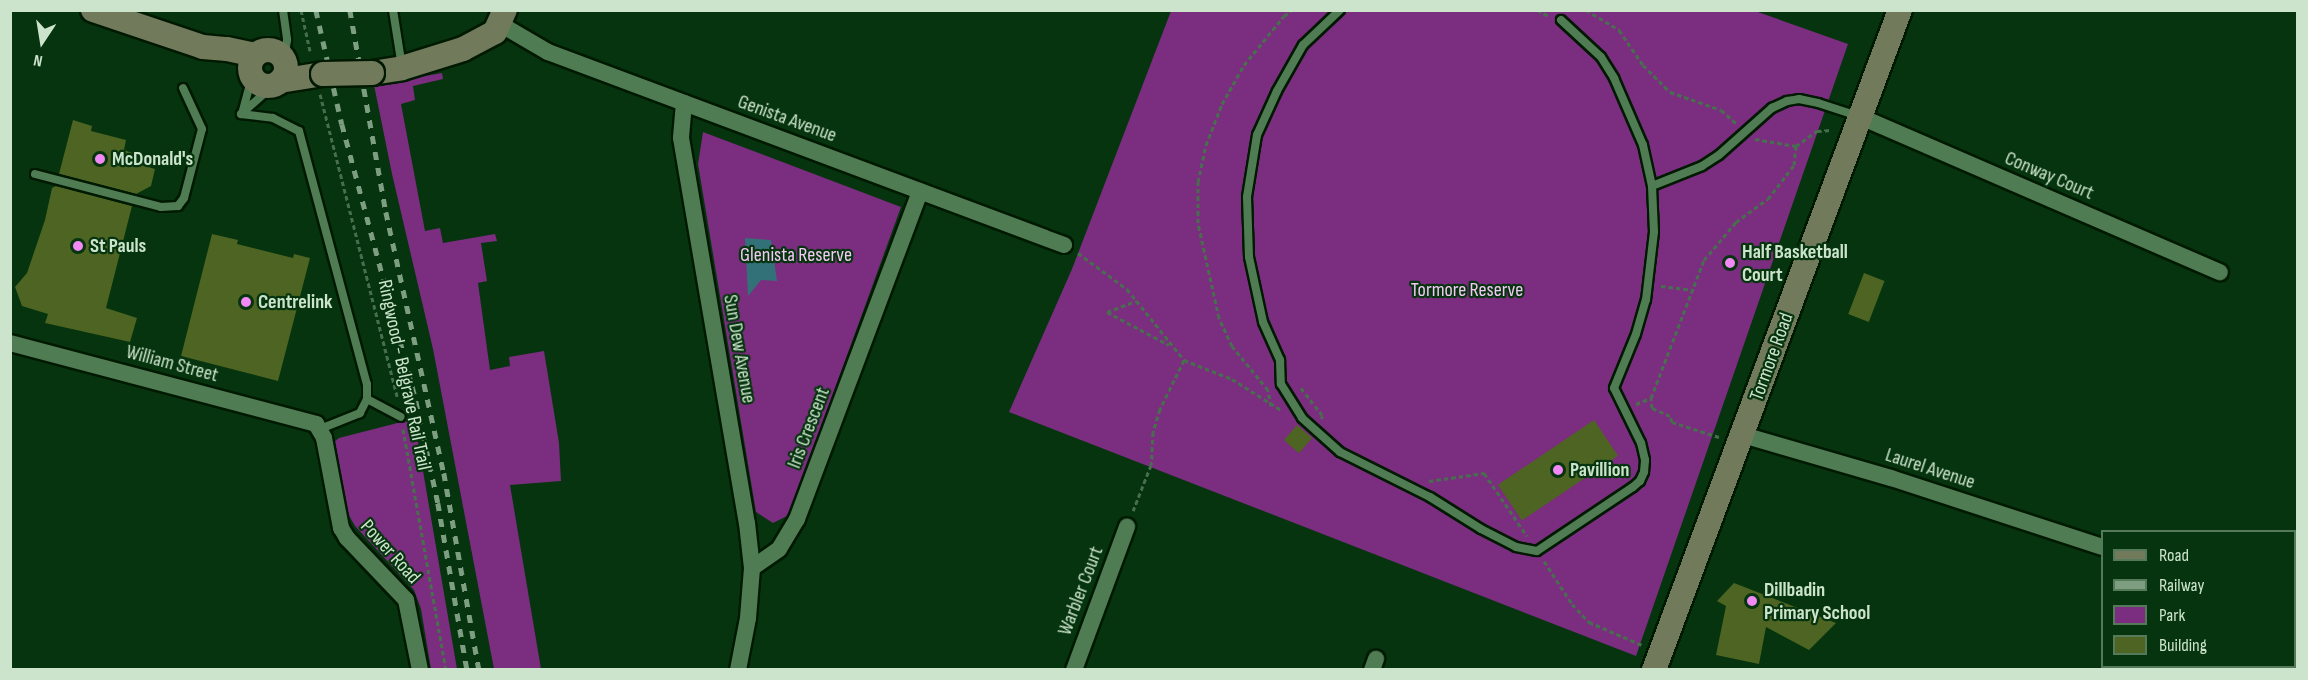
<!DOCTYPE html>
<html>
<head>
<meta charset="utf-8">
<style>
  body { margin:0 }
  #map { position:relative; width:2308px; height:680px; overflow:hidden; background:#05340e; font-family:"Sofia Sans Condensed",sans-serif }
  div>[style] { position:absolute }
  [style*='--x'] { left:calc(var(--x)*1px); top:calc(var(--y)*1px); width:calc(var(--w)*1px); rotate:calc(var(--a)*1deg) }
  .green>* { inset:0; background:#7b2d7f }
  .water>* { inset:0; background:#337178 }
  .building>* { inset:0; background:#4e6422; transform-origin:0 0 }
  .path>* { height:3px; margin-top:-1.5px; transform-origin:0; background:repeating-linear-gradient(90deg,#476e4d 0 4.5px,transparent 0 7.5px) }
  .roads { filter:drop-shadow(2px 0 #001901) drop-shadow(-2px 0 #001901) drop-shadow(0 2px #001901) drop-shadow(0 -2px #001901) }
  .lane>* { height:8px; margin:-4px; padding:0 4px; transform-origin:4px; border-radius:4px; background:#507c53 }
  .street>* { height:16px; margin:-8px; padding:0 8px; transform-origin:8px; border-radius:8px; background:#507c53 }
  .secondary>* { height:24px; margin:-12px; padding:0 12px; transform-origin:12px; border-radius:12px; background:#717a5b }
  .secondary>.ring { margin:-12px; padding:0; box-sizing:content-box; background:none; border:24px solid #717a5b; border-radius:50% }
  .rail>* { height:4.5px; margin-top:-2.25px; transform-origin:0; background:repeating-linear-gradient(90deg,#7d9e81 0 8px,transparent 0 16px) }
  .bridges { filter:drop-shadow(2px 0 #001901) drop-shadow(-2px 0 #001901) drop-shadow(0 2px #001901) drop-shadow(0 -2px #001901) }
  .secondary-bridge>* { height:24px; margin:-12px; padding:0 12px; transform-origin:12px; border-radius:12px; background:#717a5b }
  .dots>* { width:16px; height:16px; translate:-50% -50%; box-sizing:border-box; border:3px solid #05340e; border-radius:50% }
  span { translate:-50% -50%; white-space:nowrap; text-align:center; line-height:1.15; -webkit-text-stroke:4.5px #05340e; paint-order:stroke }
  .street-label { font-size:20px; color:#cce3cc }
  .poi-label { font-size:20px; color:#cce3cc; font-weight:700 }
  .left { translate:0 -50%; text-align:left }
  .park-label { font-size:20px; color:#f5c9f5 }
  .frame { position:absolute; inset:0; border:12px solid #cce3cc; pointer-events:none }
  .legend { position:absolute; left:2101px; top:530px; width:195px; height:138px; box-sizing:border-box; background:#05340e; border:2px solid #557a5a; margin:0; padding:8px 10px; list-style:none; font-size:18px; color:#cce3cc }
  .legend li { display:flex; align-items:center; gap:12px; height:30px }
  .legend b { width:30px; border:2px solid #557a5a }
  .north { position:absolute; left:12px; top:12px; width:60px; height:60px; -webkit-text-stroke:4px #05340e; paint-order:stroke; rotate:192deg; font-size:16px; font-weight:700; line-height:24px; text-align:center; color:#cce3cc }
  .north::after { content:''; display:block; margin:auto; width:21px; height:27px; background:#cce3cc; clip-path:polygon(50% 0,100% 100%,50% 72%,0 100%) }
</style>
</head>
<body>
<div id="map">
  <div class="green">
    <i style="clip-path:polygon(1171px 11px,1755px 11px,1848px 44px,1636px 656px,1009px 412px,1072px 269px)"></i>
    <i style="clip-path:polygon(442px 73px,443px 79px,413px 86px,415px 100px,401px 104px,425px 231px,440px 228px,443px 243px,495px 234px,497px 241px,481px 243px,487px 281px,478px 283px,490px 370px,510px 366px,509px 357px,544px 351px,559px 443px,561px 481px,510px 485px,541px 669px,494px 669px,433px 349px,392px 174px,374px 85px)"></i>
    <i style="clip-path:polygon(703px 132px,901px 207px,789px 515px,773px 523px,756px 512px,698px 164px)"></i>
    <i style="clip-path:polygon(413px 419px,417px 436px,457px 669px,431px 669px,421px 609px,414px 590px,355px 526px,347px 512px,340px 477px,334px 442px,339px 438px)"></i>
  </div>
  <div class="water">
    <i style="clip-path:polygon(745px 238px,771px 240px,777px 281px,761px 280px,748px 296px)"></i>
  </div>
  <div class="building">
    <i style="clip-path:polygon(73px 120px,92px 126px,91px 131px,126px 140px,124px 150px,138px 155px,135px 163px,155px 169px,151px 186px,136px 194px,59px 174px)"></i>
    <i style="clip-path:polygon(56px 186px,132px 206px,106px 308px,137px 318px,130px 342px,45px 323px,48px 314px,22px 306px,15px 287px,27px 273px,45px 220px,52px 188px)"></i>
    <i style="clip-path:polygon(212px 234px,238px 240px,237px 244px,293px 258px,294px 254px,310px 258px,278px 381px,181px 356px)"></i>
    <i style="left:1864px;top:273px;width:22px;height:44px;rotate:21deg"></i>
    <i style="left:1594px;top:420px;width:43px;height:116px;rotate:56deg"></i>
    <i style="left:1297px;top:425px;width:20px;height:20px;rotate:41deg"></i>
    <i style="clip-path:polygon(1734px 583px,1836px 623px,1809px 650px,1766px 627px,1759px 664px,1716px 655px,1726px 606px,1717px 601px)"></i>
  </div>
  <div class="path">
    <i style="--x:301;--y:10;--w:42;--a:77.6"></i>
    <i style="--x:1537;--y:10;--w:13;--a:27"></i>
    <i style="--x:1586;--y:10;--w:39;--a:31"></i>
    <i style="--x:1619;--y:30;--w:42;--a:55.6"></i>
    <i style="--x:1643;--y:65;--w:38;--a:45"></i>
    <i style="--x:1670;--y:92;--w:54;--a:19.4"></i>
    <i style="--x:1721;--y:110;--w:20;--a:41"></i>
    <i style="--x:320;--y:94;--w:315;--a:75.7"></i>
    <i style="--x:1755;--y:139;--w:42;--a:9.7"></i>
    <i style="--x:1078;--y:253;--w:61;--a:36.3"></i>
    <i style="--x:1127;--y:289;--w:91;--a:51.2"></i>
    <i style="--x:1184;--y:360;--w:55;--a:116.1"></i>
    <i style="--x:1160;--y:409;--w:24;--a:107"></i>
    <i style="--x:1153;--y:432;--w:33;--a:93"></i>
    <i style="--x:1151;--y:465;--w:49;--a:111.4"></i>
    <i style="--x:1661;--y:286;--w:31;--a:7"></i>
    <i style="--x:1107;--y:312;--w:70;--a:28"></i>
    <i style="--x:1107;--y:312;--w:31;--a:-21"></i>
    <i style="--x:1184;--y:360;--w:52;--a:21.6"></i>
    <i style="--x:1232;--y:379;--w:58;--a:32.3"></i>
    <i style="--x:1301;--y:388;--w:36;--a:52"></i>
    <i style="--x:1323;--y:416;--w:3;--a:135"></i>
    <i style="--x:1636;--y:404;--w:16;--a:-22"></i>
    <i style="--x:1271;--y:406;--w:16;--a:-101"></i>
    <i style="--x:1268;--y:390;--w:57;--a:-129.3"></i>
    <i style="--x:1232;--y:346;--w:31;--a:-115"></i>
    <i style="--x:1219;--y:318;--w:97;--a:-102.5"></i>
    <i style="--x:1198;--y:223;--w:41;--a:-90"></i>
    <i style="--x:1198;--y:182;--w:38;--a:-78"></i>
    <i style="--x:1206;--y:145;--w:44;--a:-68.7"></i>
    <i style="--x:1222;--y:104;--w:45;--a:-60.6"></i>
    <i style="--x:1244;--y:65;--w:63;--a:-50.8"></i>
    <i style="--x:1284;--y:16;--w:10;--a:-37"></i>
    <i style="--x:403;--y:429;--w:245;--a:79.9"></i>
    <i style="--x:1719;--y:437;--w:49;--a:-162.3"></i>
    <i style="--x:1672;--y:422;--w:6;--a:-108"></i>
    <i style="--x:1670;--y:416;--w:20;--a:-156"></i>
    <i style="--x:1652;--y:408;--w:10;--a:-96"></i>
    <i style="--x:1651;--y:398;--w:148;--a:-69"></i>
    <i style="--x:1704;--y:260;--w:50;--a:-49.9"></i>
    <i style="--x:1736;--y:222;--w:39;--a:-36"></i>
    <i style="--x:1768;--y:199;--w:43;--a:-52.6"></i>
    <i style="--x:1794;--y:165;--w:19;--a:-84"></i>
    <i style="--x:1796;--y:146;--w:26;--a:-36"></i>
    <i style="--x:1817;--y:131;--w:15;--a:-4"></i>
    <i style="--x:1429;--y:481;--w:56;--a:-8.3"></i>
    <i style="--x:1484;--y:473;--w:76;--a:55.7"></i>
    <i style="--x:1544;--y:561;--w:51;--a:56.9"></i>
    <i style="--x:1572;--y:604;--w:25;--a:47"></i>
    <i style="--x:1589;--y:622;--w:58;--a:23.5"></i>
  </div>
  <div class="roads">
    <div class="lane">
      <i style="--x:283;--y:10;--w:30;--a:82"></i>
      <i style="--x:287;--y:40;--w:21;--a:98"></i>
      <i style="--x:393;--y:10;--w:58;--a:81"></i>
      <i style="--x:1340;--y:10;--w:51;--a:136.6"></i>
      <i style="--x:1303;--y:45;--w:53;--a:119.5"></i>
      <i style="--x:1277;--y:91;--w:48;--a:114.4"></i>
      <i style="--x:1257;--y:135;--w:63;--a:99.2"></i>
      <i style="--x:1247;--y:197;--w:60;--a:88.1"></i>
      <i style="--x:1249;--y:257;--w:66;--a:77.8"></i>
      <i style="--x:1263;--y:322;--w:42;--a:65.9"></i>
      <i style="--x:1280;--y:360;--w:24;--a:88"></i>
      <i style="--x:1281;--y:384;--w:40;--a:58"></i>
      <i style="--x:1302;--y:418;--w:51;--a:41.8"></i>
      <i style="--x:1340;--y:452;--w:101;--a:26.6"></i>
      <i style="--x:1430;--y:497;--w:60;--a:32.1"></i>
      <i style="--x:1481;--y:529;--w:39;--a:27"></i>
      <i style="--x:1516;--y:547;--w:21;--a:11"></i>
      <i style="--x:1537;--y:551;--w:115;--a:-33.7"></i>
      <i style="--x:1633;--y:487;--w:9;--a:-41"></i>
      <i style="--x:1640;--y:481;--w:10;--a:-66"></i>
      <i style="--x:1644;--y:472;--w:12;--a:-85"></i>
      <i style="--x:1645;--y:460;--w:17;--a:-103"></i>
      <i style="--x:1641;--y:443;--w:61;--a:-116.1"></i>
      <i style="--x:1614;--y:388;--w:58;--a:-67.8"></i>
      <i style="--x:1636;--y:334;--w:35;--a:-74"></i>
      <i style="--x:1646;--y:300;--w:68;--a:-83.3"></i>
      <i style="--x:1654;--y:232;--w:46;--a:-92.5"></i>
      <i style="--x:1652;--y:186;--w:54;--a:-21.8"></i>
      <i style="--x:1702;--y:166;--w:20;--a:-33"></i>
      <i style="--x:1719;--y:155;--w:71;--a:-41.6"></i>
      <i style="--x:1772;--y:108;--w:17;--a:-25"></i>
      <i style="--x:1787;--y:101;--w:12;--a:-9"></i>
      <i style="--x:1799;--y:99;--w:19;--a:12"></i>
      <i style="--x:1818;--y:103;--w:42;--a:18"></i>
      <i style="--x:1561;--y:20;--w:54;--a:42.8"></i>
      <i style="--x:1601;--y:57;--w:25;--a:58"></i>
      <i style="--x:1614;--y:78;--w:73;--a:66.6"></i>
      <i style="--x:1643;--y:145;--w:42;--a:77.6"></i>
      <i style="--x:241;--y:114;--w:32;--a:7"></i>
      <i style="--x:273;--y:118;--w:29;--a:27"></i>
      <i style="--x:299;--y:131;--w:262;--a:75"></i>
      <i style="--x:367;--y:384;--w:15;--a:90"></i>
      <i style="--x:367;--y:399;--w:16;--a:117"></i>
      <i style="--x:360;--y:413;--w:43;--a:158.2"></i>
      <i style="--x:241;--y:114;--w:45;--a:-41.4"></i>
      <i style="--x:242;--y:114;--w:39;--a:-75"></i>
      <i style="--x:35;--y:174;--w:130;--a:14.7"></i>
      <i style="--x:161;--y:207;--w:17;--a:-3"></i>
      <i style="--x:178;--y:206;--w:10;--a:-53"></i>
      <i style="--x:184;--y:198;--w:71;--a:-75.4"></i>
      <i style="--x:202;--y:129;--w:45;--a:-114.9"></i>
      <i style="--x:367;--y:399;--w:38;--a:28"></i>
    </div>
    <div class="street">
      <i style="--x:500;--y:24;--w:56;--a:30.3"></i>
      <i style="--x:548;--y:52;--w:551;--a:20.51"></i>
      <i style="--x:684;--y:103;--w:35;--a:95"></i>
      <i style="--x:681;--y:138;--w:391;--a:80.3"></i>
      <i style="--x:747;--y:523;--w:45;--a:83.7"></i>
      <i style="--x:1861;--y:117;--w:391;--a:23.4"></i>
      <i style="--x:10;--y:343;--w:317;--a:14.8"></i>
      <i style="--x:316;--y:424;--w:16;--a:60"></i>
      <i style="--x:324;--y:438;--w:92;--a:79.3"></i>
      <i style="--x:341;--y:528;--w:12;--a:59"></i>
      <i style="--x:347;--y:538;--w:86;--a:46.4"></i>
      <i style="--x:406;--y:600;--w:71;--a:78.7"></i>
      <i style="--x:1743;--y:435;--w:154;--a:16.2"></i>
      <i style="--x:1891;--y:478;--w:222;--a:18.1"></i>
      <i style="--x:2294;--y:613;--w:4;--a:14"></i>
      <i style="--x:738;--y:670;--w:53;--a:-79.1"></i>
      <i style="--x:748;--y:618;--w:50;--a:-85.4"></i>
      <i style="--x:752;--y:568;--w:33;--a:-35"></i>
      <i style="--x:779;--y:549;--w:35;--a:-59"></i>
      <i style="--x:797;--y:519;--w:350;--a:-69.4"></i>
      <i style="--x:1074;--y:670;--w:153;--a:-69.7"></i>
      <i style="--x:1372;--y:670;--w:12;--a:-70"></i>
    </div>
    <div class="secondary">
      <i style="--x:93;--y:10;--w:116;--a:18.6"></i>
      <i style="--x:203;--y:47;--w:24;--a:5"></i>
      <i style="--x:227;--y:49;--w:29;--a:12"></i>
      <i class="ring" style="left:250px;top:50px;width:12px;height:12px"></i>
      <i style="--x:372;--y:73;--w:30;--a:-9"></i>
      <i style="--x:402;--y:68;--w:64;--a:-17.3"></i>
      <i style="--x:463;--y:49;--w:36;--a:-28"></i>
      <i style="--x:495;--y:32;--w:24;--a:-66"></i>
      <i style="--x:280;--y:81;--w:44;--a:-9.2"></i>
      <i style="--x:1654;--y:670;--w:704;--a:-69.56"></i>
    </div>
  </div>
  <div class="rail">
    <i style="--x:316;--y:10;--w:117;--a:77.2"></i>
    <i style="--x:342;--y:124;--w:287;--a:75"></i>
    <i style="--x:416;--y:401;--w:104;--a:77.8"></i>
    <i style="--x:438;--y:503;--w:169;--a:80.1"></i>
    <i style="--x:350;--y:10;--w:205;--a:79.9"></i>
    <i style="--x:386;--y:212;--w:267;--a:77.5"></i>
    <i style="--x:444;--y:473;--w:200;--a:79.9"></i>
  </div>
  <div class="bridges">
    <div class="secondary-bridge">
      <i style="--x:323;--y:74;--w:49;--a:-1.2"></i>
    </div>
  </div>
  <div class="dots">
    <i style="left:100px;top:159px;background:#f18af4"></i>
    <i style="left:78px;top:246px;background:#f18af4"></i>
    <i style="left:1730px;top:263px;background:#f18af4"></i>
    <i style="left:246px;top:302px;background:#f18af4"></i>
    <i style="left:1558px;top:470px;background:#f18af4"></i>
    <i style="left:1752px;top:601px;background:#f18af4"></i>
  </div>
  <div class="street-label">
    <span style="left:787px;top:119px;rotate:20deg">Genista Avenue</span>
    <span style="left:2049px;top:176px;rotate:23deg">Conway Court</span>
    <span style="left:739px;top:349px;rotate:80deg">Sun Dew Avenue</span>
    <span style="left:1772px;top:357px;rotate:-70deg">Tormore Road</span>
    <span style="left:172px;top:364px;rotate:15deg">William Street</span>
    <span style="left:404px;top:375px;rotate:78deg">Ringwood - Belgrave Rail Trail</span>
    <span style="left:809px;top:428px;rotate:-69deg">Iris Crescent</span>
    <span style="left:1930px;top:469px;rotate:18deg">Laurel Avenue</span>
    <span style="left:390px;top:552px;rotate:48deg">Power Road</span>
    <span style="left:1081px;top:591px;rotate:-69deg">Warbler Court</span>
  </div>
  <div class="poi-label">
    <span class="left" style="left:112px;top:159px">McDonald's</span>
    <span class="left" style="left:90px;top:246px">St Pauls</span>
    <span class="left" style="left:1742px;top:264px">Half Basketball<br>Court</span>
    <span class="left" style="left:258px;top:302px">Centrelink</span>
    <span class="left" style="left:1570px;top:470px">Pavillion</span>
    <span class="left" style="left:1764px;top:602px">Dillbadin<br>Primary School</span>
  </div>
  <div class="park-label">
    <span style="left:796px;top:255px">Glenista Reserve</span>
    <span style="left:1467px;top:290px">Tormore Reserve</span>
  </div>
  <div class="frame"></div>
  <ul class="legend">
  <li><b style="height:8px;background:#717a5b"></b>Road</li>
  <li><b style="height:8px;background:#7d9e81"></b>Railway</li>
  <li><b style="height:16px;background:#7b2d7f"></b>Park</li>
  <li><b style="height:16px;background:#4e6422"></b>Building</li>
  </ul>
  <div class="north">N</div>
</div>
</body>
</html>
